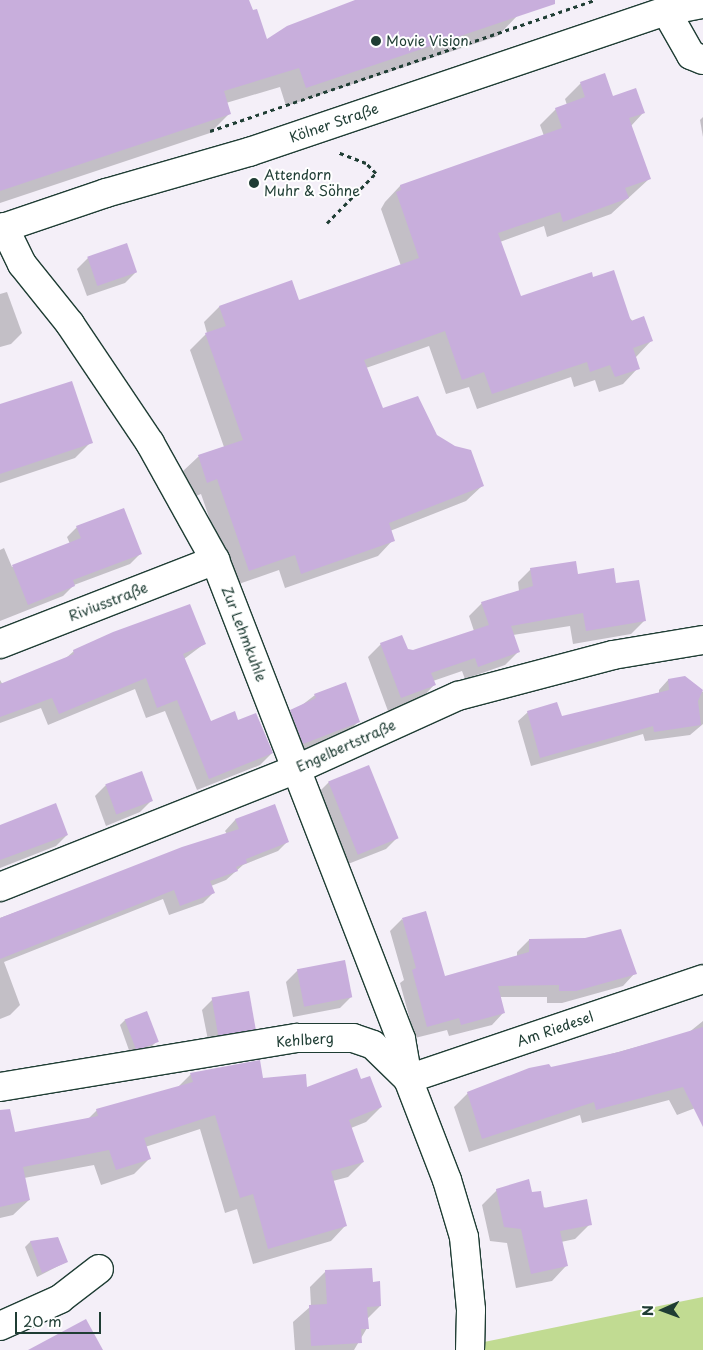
<!DOCTYPE html>
<html>
<head>
<meta charset="utf-8">
<style>
  body { margin:0 }
  #map { position:relative; width:703px; height:1350px; overflow:hidden; background:#f4eff8; font-family:"Playpen Sans",sans-serif }
  div>[style] { position:absolute }
  [style*='--x'] { left:calc(var(--x)*1px); top:calc(var(--y)*1px); width:calc(var(--w)*1px); rotate:calc(var(--a)*1deg) }
  .green>* { inset:0; background:#c1db92 }
  .shadow>* { inset:0; background:#0003 }
  .building>* { inset:0; background:#c8aedc; transform-origin:0 0 }
  .path>* { height:3px; margin-top:-1.5px; transform-origin:0; background:repeating-linear-gradient(90deg,#1f3d34 0 4px,transparent 0 8px) }
  .roads { filter:drop-shadow(1px 0 #1f3d34) drop-shadow(-1px 0 #1f3d34) drop-shadow(0 1px #1f3d34) drop-shadow(0 -1px #1f3d34) }
  .minor>* { height:28px; margin:-14px; padding:0 14px; transform-origin:14px; border-radius:14px; background:#fff }
  .tertiary>* { height:28px; margin:-14px; padding:0 14px; transform-origin:14px; border-radius:14px; background:#fff }
  .dots>* { width:14px; height:14px; translate:-50% -50%; box-sizing:border-box; border:2px solid #fff; border-radius:50% }
  span { translate:-50% -50%; white-space:nowrap; text-align:center; line-height:1.15; -webkit-text-stroke:4px #fff; paint-order:stroke }
  .poi-label { font-size:14px; color:#1f3d34 }
  .left { translate:0 -50%; text-align:left }
  .street-label { font-size:14px; color:#1f3d34 }
  .north { position:absolute; left:638px; top:1285px; width:50px; height:50px; -webkit-text-stroke:4px #fff; paint-order:stroke; rotate:268deg; font-size:14px; font-weight:700; line-height:20px; text-align:center; color:#1f3d34 }
  .north::after { content:''; display:block; margin:auto; width:18px; height:22px; background:#1f3d34; clip-path:polygon(50% 0,100% 100%,50% 72%,0 100%) }
  .scale { position:absolute; left:15px; top:1312px; width:86px; height:22px; box-sizing:border-box; border:2px solid #1f3d34; border-top:0; padding-left:6px; font-size:15px; line-height:18px; white-space:nowrap; color:#1f3d34; -webkit-text-stroke:4px #fff; paint-order:stroke }
</style>
</head>
<body>
<div id="map">
  <div class="green">
    <i style="clip-path:polygon(703px 1297px,703px 1350px,484px 1350px,484px 1342px)"></i>
  </div>
  <div class="shadow">
    <i style="clip-path:polygon(0 0,248px 0,266px 41px,359px 0,515px 0,517px 16px,498px 36px,286px 106px,280px 87px,226px 103px,229px 114px,210px 133px,0 203px)"></i>
    <i style="clip-path:polygon(581px 83px,643px 113px,631px 126px,649px 179px,611px 214px,547px 237px,544px 226px,500px 242px,520px 298px,593px 278px,651px 341px,636px 357px,638px 368px,623px 384px,599px 392px,595px 380px,574px 387px,571px 377px,477px 409px,469px 387px,446px 394px,429px 346px,366px 368px,382px 410px,482px 486px,466px 501px,390px 531px,393px 540px,378px 556px,285px 588px,279px 570px,233px 586px,201px 494px,191px 498px,182px 472px,198px 457px,224px 447px,190px 350px,207px 333px,204px 322px,219px 307px,298px 302px,401px 266px,381px 209px,385px 202px,400px 186px,544px 136px,540px 125px,556px 109px,567px 105px,565px 99px)"></i>
    <i style="clip-path:polygon(703px 117px,703px 137px,700px 120px)"></i>
    <i style="clip-path:polygon(88px 258px,136px 272px,125px 283px,87px 296px,77px 269px)"></i>
    <i style="clip-path:polygon(7px 292px,22px 333px,11px 344px,0 347px,0 294px)"></i>
    <i style="clip-path:polygon(0 406px,91px 442px,75px 458px,0 483px)"></i>
    <i style="clip-path:polygon(77px 527px,140px 554px,130px 564px,74px 585px,63px 596px,0 621px,0 550px,4px 548px,12px 567px,70px 544px,67px 537px)"></i>
    <i style="clip-path:polygon(531px 569px,615px 585px,644px 621px,631px 634px,573px 644px,570px 626px,513px 635px,518px 652px,505px 665px,465px 679px,462px 671px,433px 681px,434px 685px,422px 698px,388px 711px,368px 657px,381px 644px,413px 651px,474px 631px,469px 616px,482px 603px,519px 591px,518px 582px)"></i>
    <i style="clip-path:polygon(204px 644px,184px 659px,210px 723px,238px 721px,272px 753px,260px 765px,197px 790px,165px 711px,146px 718px,135px 689px,48px 725px,41px 708px,0 723px,0 680px,3px 685px,66px 658px,74px 651px)"></i>
    <i style="clip-path:polygon(684px 678px,703px 692px,703px 724px,690px 735px,645px 741px,643px 734px,531px 766px,518px 721px,528px 712px,561px 718px,659px 693px,659px 690px,668px 680px)"></i>
    <i style="clip-path:polygon(315px 695px,359px 721px,348px 732px,292px 754px,280px 722px)"></i>
    <i style="clip-path:polygon(329px 782px,397px 838px,386px 849px,348px 864px,318px 793px)"></i>
    <i style="clip-path:polygon(106px 785px,151px 801px,140px 812px,106px 826px,95px 796px)"></i>
    <i style="clip-path:polygon(274px 805px,288px 841px,278px 851px,243px 865px,226px 880px,211px 886px,213px 893px,203px 903px,169px 915px,163px 899px,4px 962px,20px 1005px,10px 1015px,0 1019px,0 918px,227px 834px,225px 831px,235px 820px)"></i>
    <i style="clip-path:polygon(0 830px,67px 835px,56px 846px,0 868px)"></i>
    <i style="clip-path:polygon(402px 919px,444px 977px,517px 957px,517px 952px,529px 940px,635px 973px,623px 986px,562px 1003px,547px 1003px,547px 997px,500px 997px,504px 1012px,492px 1025px,449px 1036px,447px 1030px,415px 1038px,400px 983px,404px 980px,390px 931px)"></i>
    <i style="clip-path:polygon(344px 962px,351px 997px,340px 1008px,293px 1017px,286px 982px,297px 971px)"></i>
    <i style="clip-path:polygon(213px 999px,255px 1028px,244px 1039px,209px 1045px,202px 1010px)"></i>
    <i style="clip-path:polygon(125px 1020px,157px 1041px,152px 1046px,130px 1053px,120px 1025px)"></i>
    <i style="clip-path:polygon(703px 1021px,703px 1105px,677px 1115px,669px 1100px,582px 1123px,580px 1115px,469px 1152px,454px 1107px,468px 1093px,688px 1033px)"></i>
    <i style="clip-path:polygon(191px 1074px,262px 1080px,306px 1089px,361px 1081px,381px 1107px,366px 1122px,351px 1128px,363px 1162px,348px 1177px,333px 1181px,346px 1225px,331px 1241px,253px 1264px,237px 1209px,225px 1213px,200px 1129px,145px 1147px,149px 1159px,134px 1174px,101px 1185px,94px 1165px,24px 1178px,29px 1200px,13px 1215px,0 1218px,0 1137px,88px 1119px,97px 1110px,178px 1087px)"></i>
    <i style="clip-path:polygon(497px 1190px,590px 1224px,575px 1239px,561px 1242px,566px 1266px,552px 1281px,516px 1288px,507px 1243px,490px 1241px,482px 1205px)"></i>
    <i style="clip-path:polygon(58px 1238px,66px 1262px,37px 1277px,25px 1247px,30px 1242px)"></i>
    <i style="clip-path:polygon(326px 1271px,372px 1283px,380px 1306px,367px 1319px,367px 1328px,354px 1350px,295px 1350px,293px 1322px,311px 1306px,310px 1287px)"></i>
  </div>
  <div class="building">
    <i style="clip-path:polygon(0 0,249px 0,253px 10px,257px 9px,267px 39px,287px 26px,355px 0,555px 0,555px 4px,306px 88px,299px 68px,224px 91px,231px 114px,0 191px)"></i>
    <i style="clip-path:polygon(605px 73px,613px 96px,636px 88px,645px 113px,629px 118px,651px 179px,625px 188px,629px 198px,563px 222px,560px 212px,498px 233px,521px 296px,592px 272px,593px 277px,614px 270px,631px 321px,644px 316px,653px 341px,633px 348px,640px 369px,615px 377px,610px 365px,590px 372px,587px 362px,492px 394px,484px 372px,462px 380px,445px 331px,364px 360px,383px 408px,418px 396px,437px 435px,455px 446px,471px 450px,484px 486px,389px 523px,395px 541px,301px 574px,295px 555px,249px 571px,217px 479px,207px 483px,198px 455px,243px 440px,205px 333px,226px 326px,219px 306px,292px 280px,299px 300px,419px 258px,396px 192px,401px 190px,400px 185px,562px 128px,555px 108px,585px 97px,580px 82px)"></i>
    <i style="left:127px;top:243px;width:31px;height:42px;rotate:71deg"></i>
    <i style="clip-path:polygon(72px 381px,93px 443px,0 474px,0 404px)"></i>
    <i style="clip-path:polygon(124px 508px,142px 554px,73px 580px,75px 586px,28px 605px,12px 565px,81px 538px,76px 526px)"></i>
    <i style="clip-path:polygon(576px 561px,578px 574px,614px 568px,616px 583px,639px 580px,646px 621px,586px 631px,583px 613px,511px 626px,520px 652px,478px 667px,475px 658px,431px 673px,436px 685px,401px 698px,380px 643px,402px 635px,408px 649px,413px 650px,489px 625px,481px 602px,533px 586px,530px 568px)"></i>
    <i style="clip-path:polygon(190px 604px,206px 644px,183px 654px,211px 721px,235px 711px,238px 720px,256px 713px,273px 753px,209px 779px,177px 700px,157px 708px,146px 678px,59px 714px,52px 698px,0 717px,0 684px,74px 654px,73px 650px,113px 632px)"></i>
    <i style="clip-path:polygon(685px 676px,703px 690px,698px 701px,701px 725px,654px 732px,653px 726px,540px 758px,527px 711px,557px 702px,562px 716px,669px 690px,668px 679px)"></i>
    <i style="clip-path:polygon(346px 682px,360px 722px,303px 744px,290px 710px,316px 698px,314px 694px)"></i>
    <i style="left:369px;top:765px;width:79px;height:44px;rotate:68deg"></i>
    <i style="left:142px;top:771px;width:32px;height:39px;rotate:70deg"></i>
    <i style="clip-path:polygon(56px 803px,68px 835px,0 860px,0 825px)"></i>
    <i style="clip-path:polygon(275px 804px,289px 842px,246px 859px,247px 863px,236px 867px,238px 871px,210px 881px,215px 893px,180px 906px,174px 890px,0 959px,0 918px,182px 847px,239px 829px,235px 819px)"></i>
    <i style="clip-path:polygon(426px 911px,445px 976px,529px 952px,529px 939px,585px 938px,621px 929px,637px 974px,576px 991px,559px 991px,559px 985px,498px 986px,505px 1013px,461px 1025px,459px 1018px,427px 1027px,412px 970px,416px 968px,402px 918px)"></i>
    <i style="left:345px;top:960px;width:38px;height:49px;rotate:79deg"></i>
    <i style="left:249px;top:991px;width:39px;height:38px;rotate:80deg"></i>
    <i style="left:147px;top:1011px;width:33px;height:24px;rotate:69deg"></i>
    <i style="clip-path:polygon(703px 1027px,703px 1127px,683px 1087px,596px 1110px,594px 1102px,482px 1139px,467px 1092px,529px 1068px,549px 1064px,551px 1067px,619px 1052px)"></i>
    <i style="clip-path:polygon(260px 1060px,263px 1078px,306px 1074px,307px 1087px,357px 1068px,361px 1079px,370px 1076px,382px 1107px,349px 1120px,364px 1162px,331px 1171px,347px 1226px,268px 1249px,253px 1194px,240px 1198px,215px 1115px,144px 1138px,151px 1159px,116px 1170px,109px 1150px,23px 1167px,30px 1200px,0 1207px,0 1110px,10px 1109px,15px 1132px,98px 1116px,96px 1109px,193px 1082px,190px 1073px)"></i>
    <i style="clip-path:polygon(529px 1179px,532px 1192px,541px 1191px,544px 1208px,587px 1199px,592px 1225px,560px 1231px,568px 1266px,531px 1274px,521px 1229px,504px 1227px,496px 1189px)"></i>
    <i style="clip-path:polygon(58px 1237px,68px 1262px,42px 1273px,30px 1241px)"></i>
    <i style="clip-path:polygon(372px 1268px,373px 1282px,380px 1281px,381px 1306px,367px 1307px,369px 1329px,361px 1329px,362px 1343px,311px 1346px,309px 1305px,327px 1304px,325px 1270px)"></i>
    <i style="clip-path:polygon(86px 1319px,103px 1350px,28px 1350px)"></i>
  </div>
  <div class="path">
    <i style="--x:210;--y:131;--w:407;--a:-18.8"></i>
    <i style="--x:327;--y:223;--w:70;--a:-45.6"></i>
    <i style="--x:376;--y:173;--w:14;--a:-135"></i>
    <i style="--x:366;--y:163;--w:30;--a:-159"></i>
  </div>
  <div class="roads">
    <div class="minor">
      <i style="--x:666;--y:11;--w:51;--a:60.4"></i>
      <i style="--x:691;--y:55;--w:13;--a:23"></i>
      <i style="--x:4;--y:227;--w:41;--a:64.1"></i>
      <i style="--x:22;--y:264;--w:77;--a:51.3"></i>
      <i style="--x:70;--y:324;--w:143;--a:56.1"></i>
      <i style="--x:150;--y:443;--w:134;--a:60.9"></i>
      <i style="--x:215;--y:560;--w:514;--a:68.78"></i>
      <i style="--x:401;--y:1039;--w:41;--a:80.1"></i>
      <i style="--x:408;--y:1079;--w:311;--a:-18.7"></i>
      <i style="--x:0;--y:644;--w:231;--a:-21.3"></i>
      <i style="--x:0;--y:887;--w:320;--a:-21.7"></i>
      <i style="--x:297;--y:769;--w:177;--a:-24.4"></i>
      <i style="--x:458;--y:696;--w:160;--a:-14.8"></i>
      <i style="--x:613;--y:655;--w:91;--a:-9.5"></i>
      <i style="--x:0;--y:1087;--w:301;--a:-9.4"></i>
      <i style="--x:297;--y:1038;--w:56;--a:0"></i>
      <i style="--x:353;--y:1038;--w:21;--a:19"></i>
      <i style="--x:373;--y:1045;--w:49;--a:44.2"></i>
      <i style="--x:408;--y:1079;--w:108;--a:68.9"></i>
      <i style="--x:447;--y:1180;--w:59;--a:73.4"></i>
      <i style="--x:464;--y:1237;--w:73;--a:84.5"></i>
      <i style="--x:471;--y:1310;--w:40;--a:91.4"></i>
      <i style="--x:0;--y:1326;--w:66;--a:-24.2"></i>
      <i style="--x:60;--y:1299;--w:49;--a:-37.6"></i>
    </div>
    <div class="tertiary">
      <i style="--x:0;--y:229;--w:112;--a:-18.8"></i>
      <i style="--x:106;--y:193;--w:149;--a:-16"></i>
      <i style="--x:249;--y:152;--w:440;--a:-18.7"></i>
      <i style="--x:666;--y:11;--w:38;--a:-11"></i>
    </div>
  </div>
  <div class="dots">
    <i style="left:376px;top:41px;background:#1f3d34"></i>
    <i style="left:254px;top:183px;background:#1f3d34"></i>
  </div>
  <div class="poi-label">
    <span class="left" style="left:386px;top:41px">Movie Vision</span>
    <span class="left" style="left:264px;top:183px">Attendorn<br>Muhr &amp; Söhne</span>
  </div>
  <div class="street-label">
    <span style="left:334px;top:123px;rotate:-19deg">Kölner Straße</span>
    <span style="left:108px;top:602px;rotate:-21deg">Riviusstraße</span>
    <span style="left:244px;top:634px;rotate:69deg">Zur Lehmkuhle</span>
    <span style="left:346px;top:746px;rotate:-24deg">Engelbertstraße</span>
    <span style="left:555px;top:1029px;rotate:-19deg">Am Riedesel</span>
    <span style="left:305px;top:1040px;rotate:-4deg">Kehlberg</span>
  </div>
  <div class="north">N</div>
  <div class="scale">20 m</div>
</div>
</body>
</html>
